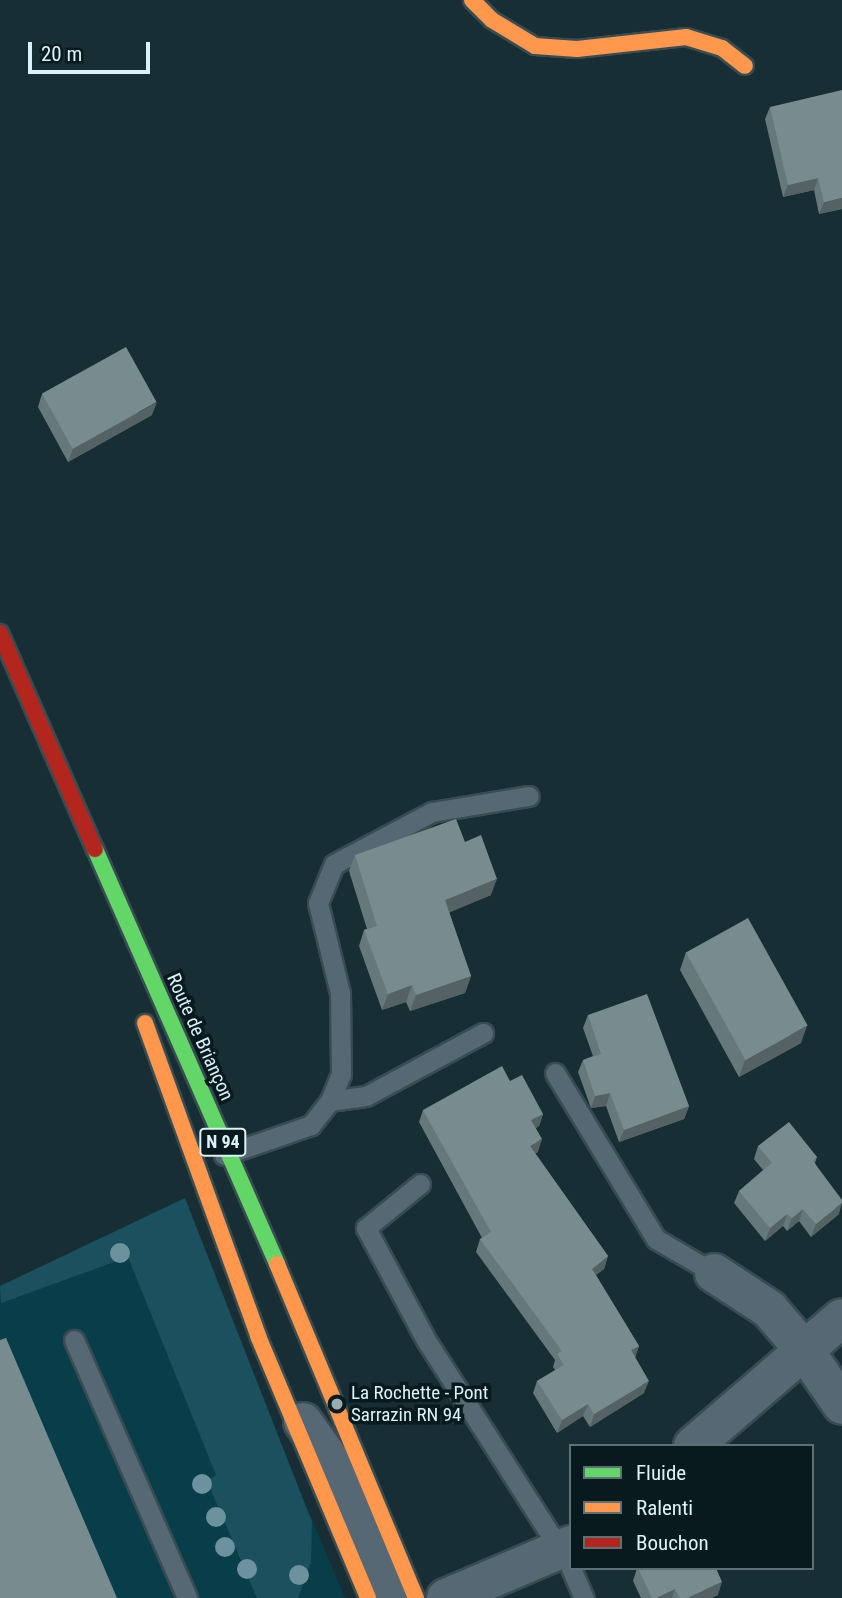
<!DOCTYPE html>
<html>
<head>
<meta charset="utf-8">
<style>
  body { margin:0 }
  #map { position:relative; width:842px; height:1598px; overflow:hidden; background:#162e34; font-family:"Roboto Condensed",sans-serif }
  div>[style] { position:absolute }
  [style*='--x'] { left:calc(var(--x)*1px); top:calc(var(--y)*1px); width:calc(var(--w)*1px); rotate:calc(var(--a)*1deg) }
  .built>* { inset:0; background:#083e4a }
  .green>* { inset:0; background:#1b515f }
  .roads { filter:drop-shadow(2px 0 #384c51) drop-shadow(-2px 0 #384c51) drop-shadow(0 2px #384c51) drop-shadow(0 -2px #384c51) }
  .lane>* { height:19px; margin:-9.5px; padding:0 9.5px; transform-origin:9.5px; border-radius:9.5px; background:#566874 }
  .street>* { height:38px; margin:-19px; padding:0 19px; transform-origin:19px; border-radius:19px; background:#566874 }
  .fast>* { height:16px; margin:-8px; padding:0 8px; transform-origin:8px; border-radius:8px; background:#63d668 }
  .slow>* { height:16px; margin:-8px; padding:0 8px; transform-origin:8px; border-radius:8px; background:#ff974d }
  .jam>* { height:16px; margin:-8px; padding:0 8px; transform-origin:8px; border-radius:8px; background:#b3261e }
  .trees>* { width:20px; height:20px; margin:-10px; border-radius:50%; background:#6b929d }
  .wall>* { inset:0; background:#67787b }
  .shaded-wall>* { inset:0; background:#546264 }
  .building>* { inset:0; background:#788c8f; transform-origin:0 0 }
  .dots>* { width:19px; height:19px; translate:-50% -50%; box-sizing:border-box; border:4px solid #091a1f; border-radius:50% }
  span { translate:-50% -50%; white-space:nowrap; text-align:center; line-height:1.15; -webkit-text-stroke:7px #091a1f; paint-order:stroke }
  .shield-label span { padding:2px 5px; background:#091a1f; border:2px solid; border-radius:5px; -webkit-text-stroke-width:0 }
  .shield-label { font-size:18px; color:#dcf2f9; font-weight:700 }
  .street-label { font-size:19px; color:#dcf2f9 }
  .poi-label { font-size:19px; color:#dcf2f9 }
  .left { translate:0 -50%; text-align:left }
  .legend { position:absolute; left:569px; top:1444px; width:245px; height:126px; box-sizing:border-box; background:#091a1f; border:2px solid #5d7076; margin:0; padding:9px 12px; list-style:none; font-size:21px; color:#dcf2f9 }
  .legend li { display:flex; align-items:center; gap:14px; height:35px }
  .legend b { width:35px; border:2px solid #5d7076 }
  .scale { position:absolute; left:28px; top:42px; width:122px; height:32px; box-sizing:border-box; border:4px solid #dcf2f9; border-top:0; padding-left:9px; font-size:21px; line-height:24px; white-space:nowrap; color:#dcf2f9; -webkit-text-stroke:5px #091a1f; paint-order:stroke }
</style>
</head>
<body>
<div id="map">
  <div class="built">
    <i style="clip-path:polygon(178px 1201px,345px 1598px,0 1598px,0 1288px)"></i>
  </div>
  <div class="green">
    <i style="clip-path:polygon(185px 1198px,312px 1522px,311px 1562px,298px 1598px,257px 1598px,207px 1481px,216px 1475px,128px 1257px,1px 1303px,0 1286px)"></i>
  </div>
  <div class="roads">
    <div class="lane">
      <i style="--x:555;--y:1073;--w:194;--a:58.7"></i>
      <i style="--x:656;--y:1239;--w:67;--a:30.4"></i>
      <i style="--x:330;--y:1101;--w:36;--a:-8"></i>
      <i style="--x:366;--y:1096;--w:133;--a:-28.3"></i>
      <i style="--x:224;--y:1155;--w:92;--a:-19"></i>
      <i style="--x:311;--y:1125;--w:31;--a:-52"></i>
      <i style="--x:330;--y:1101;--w:29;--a:-68"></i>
      <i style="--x:341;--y:1074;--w:81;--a:-90.7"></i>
      <i style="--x:340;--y:993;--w:93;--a:-103.7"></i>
      <i style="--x:318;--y:903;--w:42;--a:-67.7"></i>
      <i style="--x:334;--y:864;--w:111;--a:-28"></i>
      <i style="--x:432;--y:812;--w:98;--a:-9.4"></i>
      <i style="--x:420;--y:1184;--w:70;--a:140.8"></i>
      <i style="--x:366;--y:1228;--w:127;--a:61.8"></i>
      <i style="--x:426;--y:1340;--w:269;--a:57.4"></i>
      <i style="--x:74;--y:1340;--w:282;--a:66.3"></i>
      <i style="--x:571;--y:1568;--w:33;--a:67"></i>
    </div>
    <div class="street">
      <i style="--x:714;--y:1273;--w:66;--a:33.2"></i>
      <i style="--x:769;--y:1309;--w:55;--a:49.4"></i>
      <i style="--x:805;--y:1351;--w:65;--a:55.6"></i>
      <i style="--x:303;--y:1422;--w:48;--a:54.3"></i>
      <i style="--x:331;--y:1461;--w:149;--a:66.7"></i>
      <i style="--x:693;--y:1446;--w:196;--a:-40.7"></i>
      <i style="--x:446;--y:1598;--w:136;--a:-23"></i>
    </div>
    <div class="fast">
      <i style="--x:95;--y:849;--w:453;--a:66.3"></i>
    </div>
    <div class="slow">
      <i style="--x:472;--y:0;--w:28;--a:45"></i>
      <i style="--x:492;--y:20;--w:50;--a:31.2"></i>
      <i style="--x:535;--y:46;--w:42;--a:4.1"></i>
      <i style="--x:577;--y:49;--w:110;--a:-6.3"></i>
      <i style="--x:686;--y:37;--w:38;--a:17"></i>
      <i style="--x:722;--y:48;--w:29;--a:38"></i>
      <i style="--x:145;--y:1023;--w:333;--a:70.1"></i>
      <i style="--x:258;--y:1336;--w:284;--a:67.2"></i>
      <i style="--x:277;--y:1264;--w:362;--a:67.4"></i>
    </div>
    <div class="jam">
      <i style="--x:0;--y:633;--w:236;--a:66.3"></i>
    </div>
  </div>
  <div class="trees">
    <i style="left:120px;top:1253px"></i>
    <i style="left:202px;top:1484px"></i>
    <i style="left:216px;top:1517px"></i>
    <i style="left:225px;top:1547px"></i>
    <i style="left:247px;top:1569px"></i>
    <i style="left:299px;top:1575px"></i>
  </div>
  <div class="wall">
    <i style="clip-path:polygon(770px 107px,842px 209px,819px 214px,814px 190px,783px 197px,765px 119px)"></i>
    <i style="clip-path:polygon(42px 394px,152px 415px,68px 462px,38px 407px)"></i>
    <i style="clip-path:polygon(355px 855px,491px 895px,449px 912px,471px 976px,465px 993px,410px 1011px,406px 1002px,382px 1010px,359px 946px,364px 930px,367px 929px,349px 871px)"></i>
    <i style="clip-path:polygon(686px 952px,801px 1043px,739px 1077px,680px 970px)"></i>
    <i style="clip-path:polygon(588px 1015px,689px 1106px,684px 1119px,619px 1142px,606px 1106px,591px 1108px,578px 1072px,583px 1060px,593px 1056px,583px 1028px)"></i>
    <i style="clip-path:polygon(423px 1110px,543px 1114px,539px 1126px,536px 1128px,538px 1152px,535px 1153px,608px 1256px,604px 1269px,596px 1275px,639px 1346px,635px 1357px,644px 1393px,590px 1427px,583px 1416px,557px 1433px,533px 1393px,537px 1381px,555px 1370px,553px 1367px,555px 1360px,476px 1252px,480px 1239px,482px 1238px,419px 1122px)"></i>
    <i style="clip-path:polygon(758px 1146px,817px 1157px,815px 1163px,839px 1214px,811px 1237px,799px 1221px,787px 1231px,783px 1226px,765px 1241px,734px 1203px,739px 1191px,763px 1170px,754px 1159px)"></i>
    <i style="clip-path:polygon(637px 1568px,718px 1595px,711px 1598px,641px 1598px,633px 1581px)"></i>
  </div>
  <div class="shaded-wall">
    <i style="clip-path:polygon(818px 178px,814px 190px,783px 197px,788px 185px)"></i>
    <i style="clip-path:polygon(842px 198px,842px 209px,819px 214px,824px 202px)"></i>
    <i style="clip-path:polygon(157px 402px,152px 415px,68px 462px,73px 449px)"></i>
    <i style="clip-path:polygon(497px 879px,491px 895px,439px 917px,445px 900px)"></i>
    <i style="clip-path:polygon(471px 976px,465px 993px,410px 1011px,416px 995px)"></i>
    <i style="clip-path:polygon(412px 985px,406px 1002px,382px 1010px,388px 994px)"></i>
    <i style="clip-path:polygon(807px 1026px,801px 1043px,739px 1077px,745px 1060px)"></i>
    <i style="clip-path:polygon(610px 1093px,606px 1106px,591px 1108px,595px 1096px)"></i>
    <i style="clip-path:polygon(689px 1106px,684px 1119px,619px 1142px,624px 1130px)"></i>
    <i style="clip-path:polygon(543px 1114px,539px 1126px,527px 1133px,531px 1120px)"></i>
    <i style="clip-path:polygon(542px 1139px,538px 1152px,525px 1159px,530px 1146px)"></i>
    <i style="clip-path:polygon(842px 1203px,839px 1214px,811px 1237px,816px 1224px)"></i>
    <i style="clip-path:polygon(803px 1209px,799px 1221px,787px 1231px,792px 1218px)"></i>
    <i style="clip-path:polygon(787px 1214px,783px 1226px,765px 1241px,770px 1228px)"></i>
    <i style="clip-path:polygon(608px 1256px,604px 1269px,587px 1281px,592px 1269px)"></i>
    <i style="clip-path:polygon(639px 1346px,635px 1358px,631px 1350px)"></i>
    <i style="clip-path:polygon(649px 1381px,644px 1393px,590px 1427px,594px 1414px)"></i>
    <i style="clip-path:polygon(588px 1404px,583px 1416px,557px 1433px,562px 1420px)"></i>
    <i style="clip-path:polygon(722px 1582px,718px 1595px,711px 1598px,687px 1598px)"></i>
    <i style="clip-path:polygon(675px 1589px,672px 1598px,656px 1598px)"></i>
  </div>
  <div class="building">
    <i style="clip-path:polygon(842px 90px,842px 198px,824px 202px,818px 178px,788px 185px,770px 107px)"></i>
    <i style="left:126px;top:347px;width:63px;height:96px;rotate:61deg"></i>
    <i style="clip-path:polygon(456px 819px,465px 842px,481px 835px,497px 879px,445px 900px,471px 976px,416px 995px,412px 985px,388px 994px,364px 930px,377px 926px,355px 855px)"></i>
    <i style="left:748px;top:918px;width:123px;height:71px;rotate:61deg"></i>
    <i style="clip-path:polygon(647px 994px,689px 1106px,624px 1130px,610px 1093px,595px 1096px,583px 1060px,601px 1054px,588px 1015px)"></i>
    <i style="clip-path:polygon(502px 1066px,510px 1081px,522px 1075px,543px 1114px,531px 1120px,542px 1139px,530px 1146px,608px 1256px,592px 1269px,639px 1346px,631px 1350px,649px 1381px,594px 1414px,588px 1404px,562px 1420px,537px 1381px,564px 1365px,557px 1354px,562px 1351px,480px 1239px,491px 1232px,423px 1110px)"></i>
    <i style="clip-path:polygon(789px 1122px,817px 1157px,813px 1161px,842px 1200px,842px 1203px,816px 1224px,803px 1209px,792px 1218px,787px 1214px,770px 1228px,739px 1191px,772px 1163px,758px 1146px)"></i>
    <i style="clip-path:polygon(6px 1338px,117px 1598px,0 1598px,0 1340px)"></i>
    <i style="clip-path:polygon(638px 1568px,716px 1568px,722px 1582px,687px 1598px,680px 1598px,675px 1589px,656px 1598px,652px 1598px)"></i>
  </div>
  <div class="dots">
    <i style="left:337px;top:1404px;background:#97adb4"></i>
  </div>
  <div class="shield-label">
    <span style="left:223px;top:1142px">N 94</span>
  </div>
  <div class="street-label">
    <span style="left:200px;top:1037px;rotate:66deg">Route de Briançon</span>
  </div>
  <div class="poi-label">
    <span class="left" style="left:351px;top:1404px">La Rochette - Pont<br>Sarrazin RN 94</span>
  </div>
  <ul class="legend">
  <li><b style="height:9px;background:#63d668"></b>Fluide</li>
  <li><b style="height:9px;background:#ff974d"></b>Ralenti</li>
  <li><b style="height:9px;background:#b3261e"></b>Bouchon</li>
  </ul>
  <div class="scale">20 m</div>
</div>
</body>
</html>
